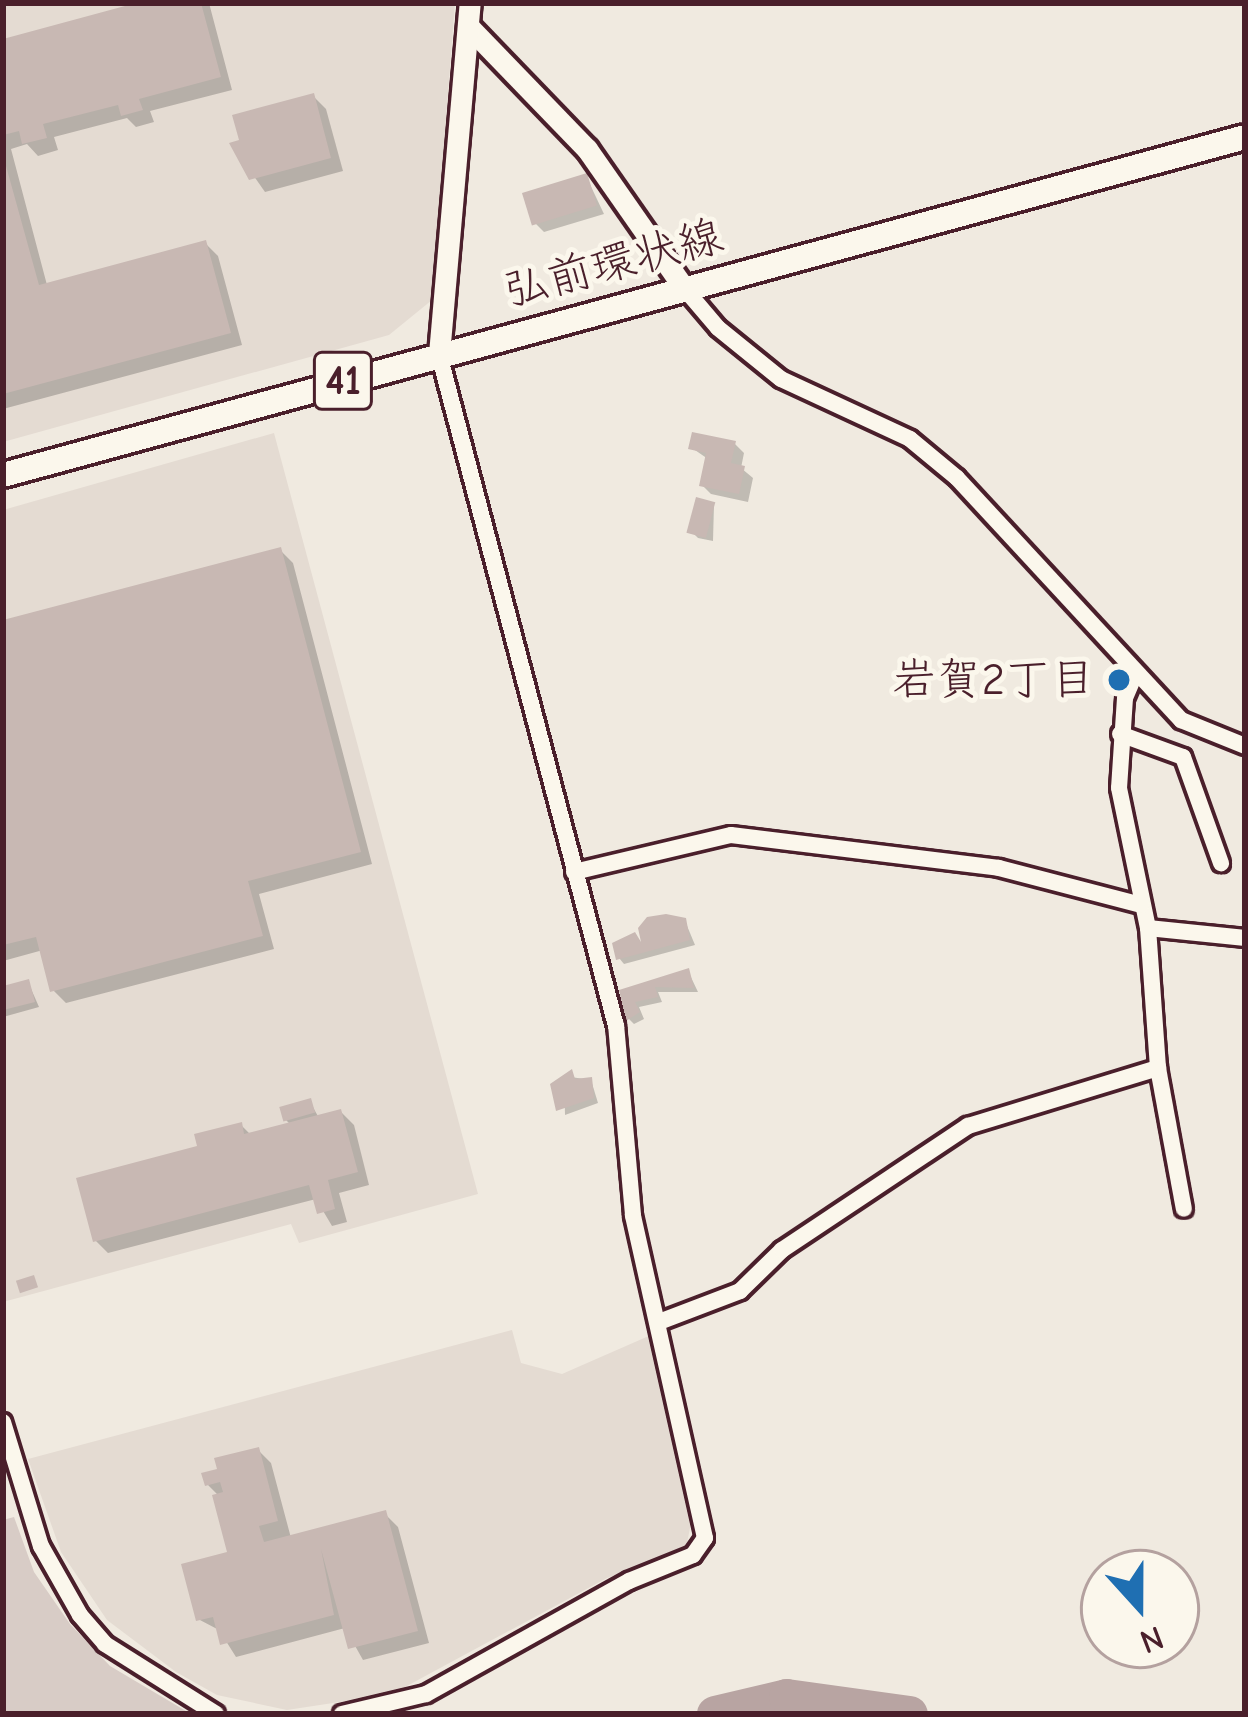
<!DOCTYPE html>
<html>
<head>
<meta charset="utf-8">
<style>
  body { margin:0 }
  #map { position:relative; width:1248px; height:1717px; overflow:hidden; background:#f0eae0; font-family:"Comic Neue","Klee One",sans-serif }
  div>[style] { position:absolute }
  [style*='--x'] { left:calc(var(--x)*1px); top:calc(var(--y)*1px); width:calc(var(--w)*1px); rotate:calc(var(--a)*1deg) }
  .built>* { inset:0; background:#e4dbd2 }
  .green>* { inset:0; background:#d8ccc6 }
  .shadow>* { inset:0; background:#0003 }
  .river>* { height:36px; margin:-18px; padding:0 18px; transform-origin:18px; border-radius:18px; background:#b8a4a2 }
  .building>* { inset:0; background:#c8b8b3; transform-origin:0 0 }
  .roads { filter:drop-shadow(3px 0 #4a1f2b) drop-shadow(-3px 0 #4a1f2b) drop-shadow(0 3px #4a1f2b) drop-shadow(0 -3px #4a1f2b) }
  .minor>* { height:16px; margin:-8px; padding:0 8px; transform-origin:8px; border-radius:8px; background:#fbf7ec }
  .tertiary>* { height:21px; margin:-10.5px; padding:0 10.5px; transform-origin:10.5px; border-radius:10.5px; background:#fbf7ec }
  .primary>* { height:24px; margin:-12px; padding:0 12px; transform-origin:12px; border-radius:12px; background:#fbf7ec }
  .dots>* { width:33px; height:33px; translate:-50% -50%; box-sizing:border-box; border:6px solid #fbf7ec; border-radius:50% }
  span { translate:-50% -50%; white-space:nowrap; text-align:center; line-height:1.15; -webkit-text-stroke:10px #fbf7ec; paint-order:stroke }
  .shield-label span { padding:3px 9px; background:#fbf7ec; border:3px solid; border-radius:9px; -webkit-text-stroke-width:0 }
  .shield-label { font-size:42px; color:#4a1f2b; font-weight:700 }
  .street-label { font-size:45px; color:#4a1f2b }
  .poi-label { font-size:45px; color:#4a1f2b }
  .right { translate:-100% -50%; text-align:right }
  .frame { position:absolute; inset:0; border:6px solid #4a1f2b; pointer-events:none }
  .north { position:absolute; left:1080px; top:1549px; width:120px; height:120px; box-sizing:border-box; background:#fbf7ec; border:3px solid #b4a19f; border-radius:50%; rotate:159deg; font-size:33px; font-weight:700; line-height:48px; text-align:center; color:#4a1f2b }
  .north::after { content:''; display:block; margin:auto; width:42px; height:54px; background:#1f6fb2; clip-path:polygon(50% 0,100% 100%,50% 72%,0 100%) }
</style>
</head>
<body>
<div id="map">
  <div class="built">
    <i style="clip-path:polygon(3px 3px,455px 3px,432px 300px,389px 335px,3px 442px)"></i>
    <i style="clip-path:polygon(274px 433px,478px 1194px,299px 1243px,291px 1224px,3px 1302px,3px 510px)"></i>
    <i style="clip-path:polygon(512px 1330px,521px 1363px,562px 1374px,651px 1335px,693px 1513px,686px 1548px,607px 1578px,392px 1694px,287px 1710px,217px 1695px,176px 1672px,107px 1620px,61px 1552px,28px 1459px)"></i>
  </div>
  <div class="green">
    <i style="clip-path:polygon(14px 1517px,34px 1572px,70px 1624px,110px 1666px,191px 1714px,3px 1714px,3px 1520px)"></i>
  </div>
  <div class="shadow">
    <i style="clip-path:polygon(147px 3px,209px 3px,232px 90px,150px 111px,154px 122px,136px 127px,127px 118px,54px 137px,58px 150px,38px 156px,27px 144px,11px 149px,47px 285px,205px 243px,218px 256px,242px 345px,3px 409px,3px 42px)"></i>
    <i style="clip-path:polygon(313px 96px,326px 109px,343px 171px,265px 192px,232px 145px)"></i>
    <i style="clip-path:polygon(586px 176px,604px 214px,544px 232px,534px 222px)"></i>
    <i style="clip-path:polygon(734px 443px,744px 453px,741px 468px,753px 478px,748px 502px,711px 494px,702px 485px,708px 459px,692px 448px)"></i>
    <i style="clip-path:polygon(714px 504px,713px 541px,698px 538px,692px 532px)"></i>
    <i style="clip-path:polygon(280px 550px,293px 563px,372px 864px,259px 894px,274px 949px,66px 1003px,53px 990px,43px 950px,3px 961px,3px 623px)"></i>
    <i style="clip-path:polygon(685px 921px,695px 945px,624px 964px,619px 958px)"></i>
    <i style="clip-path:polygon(688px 971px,698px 992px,658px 992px,662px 1002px,639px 1007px,644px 1019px,634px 1024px,629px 1019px,622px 992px)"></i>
    <i style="clip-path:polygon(28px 982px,39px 1007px,3px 1017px,3px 989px)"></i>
    <i style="clip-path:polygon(564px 1076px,591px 1080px,598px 1103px,565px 1115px)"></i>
    <i style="clip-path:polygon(310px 1102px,319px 1118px,341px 1112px,354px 1125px,369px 1185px,339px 1193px,347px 1222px,332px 1226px,316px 1199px,108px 1253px,95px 1240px,200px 1149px,241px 1125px,251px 1135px,291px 1125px,285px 1119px)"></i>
    <i style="clip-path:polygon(258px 1450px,271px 1463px,291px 1538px,385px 1514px,398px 1527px,429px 1643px,363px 1660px,345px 1628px,236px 1657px,219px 1630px,198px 1619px,230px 1554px,219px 1496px,208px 1485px)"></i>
  </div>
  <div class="river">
    <i style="--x:715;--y:1714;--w:74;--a:-13.3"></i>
    <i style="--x:787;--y:1697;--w:124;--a:7.9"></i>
  </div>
  <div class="building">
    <i style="clip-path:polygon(136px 3px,201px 3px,221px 77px,139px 99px,143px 110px,121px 116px,118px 105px,43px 124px,47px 138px,22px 144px,19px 131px,3px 135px,3px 39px)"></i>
    <i style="clip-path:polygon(314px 93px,331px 158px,249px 180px,229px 143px,239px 140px,232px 115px)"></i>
    <i style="clip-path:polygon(3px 155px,39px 285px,206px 240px,231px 333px,3px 394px)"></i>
    <i style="left:587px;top:173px;width:34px;height:68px;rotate:73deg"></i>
    <i style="clip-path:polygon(692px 432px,736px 441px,731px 463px,745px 466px,739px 494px,699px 486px,706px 453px,688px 449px)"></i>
    <i style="left:696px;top:497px;width:20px;height:37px;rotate:15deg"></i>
    <i style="clip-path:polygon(281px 547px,361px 852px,248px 881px,263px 936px,50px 992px,36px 937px,3px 945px,3px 620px)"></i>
    <i style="clip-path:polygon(666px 914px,686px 918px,690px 940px,616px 960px,612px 943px,635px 932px,641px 942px,638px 928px,647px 917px)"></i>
    <i style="clip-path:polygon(689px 968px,694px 988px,655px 987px,658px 997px,635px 1002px,640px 1012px,626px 1021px,619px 990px)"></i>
    <i style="clip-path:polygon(29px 979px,35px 1002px,3px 1010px,3px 986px)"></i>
    <i style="clip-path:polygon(572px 1069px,575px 1079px,592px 1077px,594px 1098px,556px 1111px,550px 1084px)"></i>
    <i style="left:311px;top:1098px;width:15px;height:33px;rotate:74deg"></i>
    <i style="clip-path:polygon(341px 1109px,358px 1172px,328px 1180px,335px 1209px,317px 1214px,309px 1185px,93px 1242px,76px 1178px,197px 1146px,194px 1134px,242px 1122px,244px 1134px)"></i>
    <i style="left:34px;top:1275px;width:13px;height:19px;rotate:72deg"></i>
    <i style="clip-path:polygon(259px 1447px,278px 1521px,259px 1526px,264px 1542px,386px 1510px,418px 1631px,348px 1649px,321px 1549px,334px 1615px,220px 1645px,213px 1617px,196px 1621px,181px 1564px,227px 1552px,212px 1495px,223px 1492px,220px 1482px,205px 1486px,201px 1473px,217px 1469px,214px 1458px)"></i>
  </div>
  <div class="roads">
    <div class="minor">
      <i style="--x:684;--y:288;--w:52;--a:49.6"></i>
      <i style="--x:718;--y:328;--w:81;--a:39"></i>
      <i style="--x:781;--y:379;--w:142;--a:24.9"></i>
      <i style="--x:910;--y:439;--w:61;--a:39.7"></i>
      <i style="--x:957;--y:478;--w:330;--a:47.2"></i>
      <i style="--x:1181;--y:720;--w:69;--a:22.1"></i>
      <i style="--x:1136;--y:672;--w:28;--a:113"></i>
      <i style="--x:1125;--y:698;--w:90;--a:93.8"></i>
      <i style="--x:1119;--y:788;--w:143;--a:78.3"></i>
      <i style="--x:1148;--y:928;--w:140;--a:85.9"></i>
      <i style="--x:1158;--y:1068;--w:143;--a:79.6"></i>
      <i style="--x:1120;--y:734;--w:67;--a:20.1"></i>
      <i style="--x:1183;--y:757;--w:113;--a:70.3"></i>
      <i style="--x:574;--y:872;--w:161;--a:-13.3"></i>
      <i style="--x:731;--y:835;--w:270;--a:7"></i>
      <i style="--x:999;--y:868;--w:147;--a:14.6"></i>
      <i style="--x:1148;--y:928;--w:98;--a:5.9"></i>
      <i style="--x:659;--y:1322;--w:87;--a:-20.9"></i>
      <i style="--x:740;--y:1291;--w:59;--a:-44.3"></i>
      <i style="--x:782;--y:1250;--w:224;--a:-33.7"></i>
      <i style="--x:968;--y:1126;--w:199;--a:-17"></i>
      <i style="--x:3;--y:1422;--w:130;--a:73"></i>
      <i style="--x:41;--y:1546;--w:79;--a:60.5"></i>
      <i style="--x:80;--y:1615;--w:38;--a:49"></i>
      <i style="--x:105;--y:1644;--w:131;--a:32.2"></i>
      <i style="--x:342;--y:1714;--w:86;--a:-13.4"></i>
      <i style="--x:426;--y:1694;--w:232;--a:-29.1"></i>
      <i style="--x:629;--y:1581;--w:69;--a:-22.1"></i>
      <i style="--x:693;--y:1555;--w:21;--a:-55"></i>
      <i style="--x:705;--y:1538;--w:331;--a:-102.6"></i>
      <i style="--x:633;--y:1215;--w:190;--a:-95.1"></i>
      <i style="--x:616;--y:1026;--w:695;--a:-104.76"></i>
    </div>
    <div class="tertiary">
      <i style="--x:471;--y:29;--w:167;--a:46"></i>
      <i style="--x:587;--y:149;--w:169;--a:55.1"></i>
      <i style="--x:439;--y:354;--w:352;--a:-85"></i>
    </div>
    <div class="primary">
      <i style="--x:3;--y:475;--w:1287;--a:-15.22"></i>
    </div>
  </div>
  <div class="dots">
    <i style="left:1119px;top:680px;background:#1f6fb2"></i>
  </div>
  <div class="shield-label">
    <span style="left:343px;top:381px">41</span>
  </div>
  <div class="street-label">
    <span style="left:613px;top:264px;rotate:-15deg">弘前環状線</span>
  </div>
  <div class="poi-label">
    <span class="right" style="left:1095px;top:680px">岩賀2丁目</span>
  </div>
  <div class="frame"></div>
  <div class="north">N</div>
</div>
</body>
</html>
